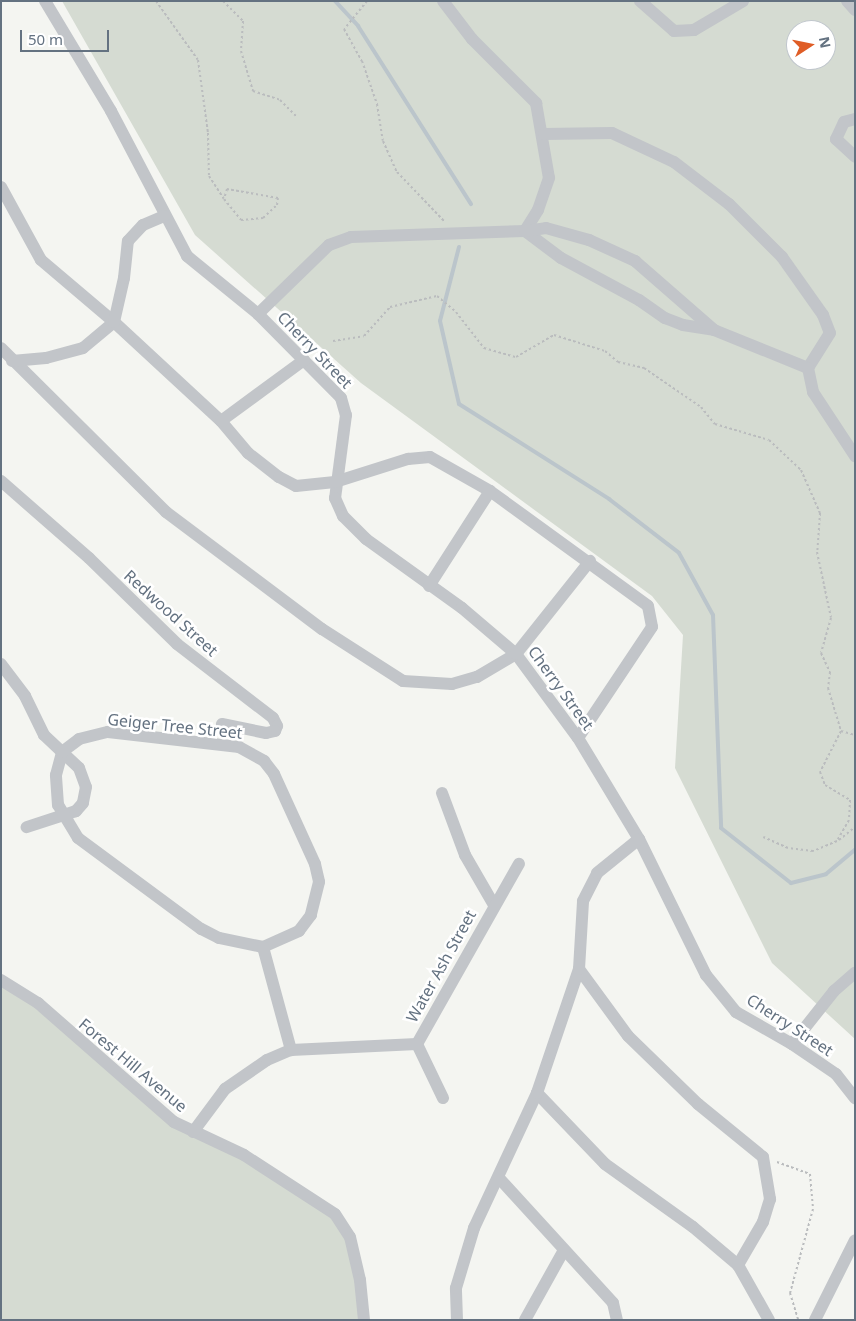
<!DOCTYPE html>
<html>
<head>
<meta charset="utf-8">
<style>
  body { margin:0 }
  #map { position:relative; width:856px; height:1321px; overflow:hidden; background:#f4f5f1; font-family:"Noto Sans",sans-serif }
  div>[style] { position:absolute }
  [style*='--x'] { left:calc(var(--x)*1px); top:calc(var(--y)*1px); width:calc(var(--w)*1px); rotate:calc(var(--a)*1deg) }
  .green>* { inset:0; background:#d5dbd2 }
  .stream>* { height:4px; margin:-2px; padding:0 2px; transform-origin:2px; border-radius:2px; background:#bbc5cb }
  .path>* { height:2px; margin-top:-1px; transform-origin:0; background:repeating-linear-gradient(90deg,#babcbe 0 2.5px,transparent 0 5px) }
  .street>* { height:12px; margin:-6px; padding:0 6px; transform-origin:6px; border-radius:6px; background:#c2c5c9 }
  span { translate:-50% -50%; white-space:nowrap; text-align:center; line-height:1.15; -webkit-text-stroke:5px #fff; paint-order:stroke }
  .street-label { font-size:16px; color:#647281 }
  .frame { position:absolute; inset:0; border:2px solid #647281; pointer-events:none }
  .north { position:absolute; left:786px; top:20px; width:50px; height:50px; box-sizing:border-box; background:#fff; border:1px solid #c1c7cd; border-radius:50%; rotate:79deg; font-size:14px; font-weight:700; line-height:20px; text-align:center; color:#647281 }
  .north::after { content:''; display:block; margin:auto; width:18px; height:22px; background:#df5d26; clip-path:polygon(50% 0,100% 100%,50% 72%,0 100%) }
  .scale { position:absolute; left:20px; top:30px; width:89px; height:22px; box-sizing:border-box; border:2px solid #647281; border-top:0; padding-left:6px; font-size:15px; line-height:18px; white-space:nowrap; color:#647281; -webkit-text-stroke:4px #fff; paint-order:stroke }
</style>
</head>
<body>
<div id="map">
  <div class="green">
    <i style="clip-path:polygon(evenodd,62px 1px,855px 1px,855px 1039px,772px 963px,675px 768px,683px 635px,652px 596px,361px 383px,195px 235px,62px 1px,796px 30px,826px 30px,826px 60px,796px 60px,796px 30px)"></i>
    <i style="clip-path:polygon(1px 980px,174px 1122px,244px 1156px,335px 1214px,350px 1237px,364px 1320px,1px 1320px)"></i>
  </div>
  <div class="stream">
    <i style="--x:335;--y:1;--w:34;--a:47"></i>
    <i style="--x:358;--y:26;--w:211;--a:57.6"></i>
    <i style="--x:459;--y:247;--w:76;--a:104.4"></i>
    <i style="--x:440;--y:321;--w:85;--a:77.1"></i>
    <i style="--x:459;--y:404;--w:178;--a:32.3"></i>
    <i style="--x:609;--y:499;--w:88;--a:37.6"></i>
    <i style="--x:679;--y:553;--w:71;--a:61.3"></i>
    <i style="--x:713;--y:615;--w:213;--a:87.8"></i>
    <i style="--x:721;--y:828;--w:89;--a:38.2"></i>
    <i style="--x:791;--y:883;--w:36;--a:-14"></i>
    <i style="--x:826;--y:874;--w:38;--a:-40"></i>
  </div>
  <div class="path">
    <i style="--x:156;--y:1;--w:72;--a:54.6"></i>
    <i style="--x:198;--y:60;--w:74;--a:82.2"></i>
    <i style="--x:208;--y:133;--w:43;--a:88.7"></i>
    <i style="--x:209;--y:176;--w:27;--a:57"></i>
    <i style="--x:224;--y:199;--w:27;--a:51"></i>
    <i style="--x:241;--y:220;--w:22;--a:-5"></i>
    <i style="--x:263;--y:218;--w:19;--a:-43"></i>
    <i style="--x:277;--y:205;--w:7;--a:-82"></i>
    <i style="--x:278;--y:198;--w:52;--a:-170"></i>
    <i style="--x:227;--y:189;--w:10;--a:107"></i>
    <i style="--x:223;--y:1;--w:28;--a:45"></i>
    <i style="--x:243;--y:21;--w:30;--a:94"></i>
    <i style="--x:241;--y:51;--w:42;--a:73.3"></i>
    <i style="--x:253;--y:91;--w:28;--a:18"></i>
    <i style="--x:280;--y:100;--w:24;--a:45"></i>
    <i style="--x:367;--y:1;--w:36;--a:129"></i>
    <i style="--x:344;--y:29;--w:37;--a:61"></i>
    <i style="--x:362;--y:61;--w:46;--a:70.8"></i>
    <i style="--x:377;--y:104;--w:37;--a:81"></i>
    <i style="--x:383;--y:141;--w:34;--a:66"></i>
    <i style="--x:397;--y:172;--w:69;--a:46.2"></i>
    <i style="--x:333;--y:341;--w:31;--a:-9"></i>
    <i style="--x:364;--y:336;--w:39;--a:-48"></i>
    <i style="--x:390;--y:307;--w:48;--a:-13.2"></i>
    <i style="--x:437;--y:296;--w:25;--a:40"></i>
    <i style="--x:456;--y:312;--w:46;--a:52.1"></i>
    <i style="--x:484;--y:348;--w:33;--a:16"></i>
    <i style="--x:516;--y:357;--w:44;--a:-30.1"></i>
    <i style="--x:554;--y:335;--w:53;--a:17.4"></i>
    <i style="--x:605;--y:351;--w:17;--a:40"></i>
    <i style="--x:618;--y:362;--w:27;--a:13"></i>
    <i style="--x:644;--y:368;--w:69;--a:34.4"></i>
    <i style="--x:701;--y:407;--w:22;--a:51"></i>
    <i style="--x:715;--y:424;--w:56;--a:16.5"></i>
    <i style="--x:769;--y:440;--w:44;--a:43.2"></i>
    <i style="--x:801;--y:470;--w:47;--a:66.2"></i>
    <i style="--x:820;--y:513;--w:39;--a:94"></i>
    <i style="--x:817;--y:552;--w:67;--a:78"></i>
    <i style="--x:831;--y:618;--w:36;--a:106"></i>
    <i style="--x:821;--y:653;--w:21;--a:65"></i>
    <i style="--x:830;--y:672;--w:16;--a:97"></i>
    <i style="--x:828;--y:688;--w:45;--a:73.2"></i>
    <i style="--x:841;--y:731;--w:46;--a:117.1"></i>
    <i style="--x:820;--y:772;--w:14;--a:69"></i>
    <i style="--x:825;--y:785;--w:29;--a:31"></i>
    <i style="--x:850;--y:800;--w:20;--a:93"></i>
    <i style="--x:849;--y:820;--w:24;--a:120"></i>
    <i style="--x:837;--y:841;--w:26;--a:157"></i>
    <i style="--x:813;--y:851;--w:25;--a:-173"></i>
    <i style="--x:788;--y:848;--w:27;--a:-156"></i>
    <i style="--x:841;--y:731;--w:15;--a:16"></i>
    <i style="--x:839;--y:840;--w:21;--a:-39"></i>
    <i style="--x:777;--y:1162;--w:35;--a:20"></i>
    <i style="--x:810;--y:1174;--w:35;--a:85"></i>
    <i style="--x:813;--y:1209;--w:87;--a:105.3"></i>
    <i style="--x:790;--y:1293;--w:28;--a:73"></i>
  </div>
  <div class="street">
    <i style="--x:45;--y:1;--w:128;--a:59"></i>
    <i style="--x:111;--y:111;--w:164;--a:62.3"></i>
    <i style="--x:187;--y:256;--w:92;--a:39.2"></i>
    <i style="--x:258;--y:314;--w:118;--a:45.3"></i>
    <i style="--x:341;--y:398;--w:18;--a:74"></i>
    <i style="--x:346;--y:415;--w:84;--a:97.5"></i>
    <i style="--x:335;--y:498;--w:20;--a:66"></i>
    <i style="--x:343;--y:516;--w:33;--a:45"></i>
    <i style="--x:366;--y:539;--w:118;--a:35.7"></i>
    <i style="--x:462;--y:608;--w:71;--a:40.4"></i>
    <i style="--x:516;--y:654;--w:104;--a:53.6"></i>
    <i style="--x:578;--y:738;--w:118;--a:58.9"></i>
    <i style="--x:639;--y:839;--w:152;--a:63.8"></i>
    <i style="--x:706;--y:975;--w:48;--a:51"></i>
    <i style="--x:736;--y:1012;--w:64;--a:29.7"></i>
    <i style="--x:792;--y:1044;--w:53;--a:34.3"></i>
    <i style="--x:836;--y:1074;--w:31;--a:52"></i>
    <i style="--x:443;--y:1;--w:48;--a:52.7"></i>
    <i style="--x:472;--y:39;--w:91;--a:45"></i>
    <i style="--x:536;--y:103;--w:76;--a:80.2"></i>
    <i style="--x:549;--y:178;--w:34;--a:109"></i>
    <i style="--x:538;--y:210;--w:25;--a:122"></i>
    <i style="--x:640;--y:1;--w:45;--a:41.4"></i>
    <i style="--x:674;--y:31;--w:20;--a:-3"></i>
    <i style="--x:694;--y:30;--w:57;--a:-30.6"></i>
    <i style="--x:847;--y:1;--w:12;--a:48"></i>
    <i style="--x:855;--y:119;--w:11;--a:165"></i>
    <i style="--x:844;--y:122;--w:19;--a:115"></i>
    <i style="--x:836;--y:139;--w:26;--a:43"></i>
    <i style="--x:544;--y:134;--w:68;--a:-0.8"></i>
    <i style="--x:612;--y:133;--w:68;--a:25.1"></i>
    <i style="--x:674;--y:162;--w:69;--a:37.4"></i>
    <i style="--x:729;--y:204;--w:75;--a:45"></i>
    <i style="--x:782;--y:257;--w:71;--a:54.7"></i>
    <i style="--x:823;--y:315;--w:19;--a:69"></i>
    <i style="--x:830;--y:333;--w:41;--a:122.2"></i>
    <i style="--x:1;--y:187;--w:83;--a:61.3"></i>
    <i style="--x:41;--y:260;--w:96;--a:40.3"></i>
    <i style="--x:114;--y:322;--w:146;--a:42.8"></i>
    <i style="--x:221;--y:421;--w:42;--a:49.8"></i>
    <i style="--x:248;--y:453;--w:39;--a:38"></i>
    <i style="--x:279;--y:477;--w:19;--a:28"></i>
    <i style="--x:296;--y:486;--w:39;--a:-6"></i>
    <i style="--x:335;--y:482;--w:77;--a:-17.5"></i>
    <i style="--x:408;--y:459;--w:22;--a:-5"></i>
    <i style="--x:430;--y:457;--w:69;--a:29.5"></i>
    <i style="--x:490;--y:491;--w:195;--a:36"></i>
    <i style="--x:648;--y:606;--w:21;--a:79"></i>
    <i style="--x:652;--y:627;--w:133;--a:123.7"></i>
    <i style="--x:525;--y:231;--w:45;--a:36.9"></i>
    <i style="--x:561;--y:258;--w:89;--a:28.3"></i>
    <i style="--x:639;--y:300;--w:32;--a:35"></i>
    <i style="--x:665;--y:318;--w:19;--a:21"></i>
    <i style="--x:683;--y:325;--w:31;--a:9"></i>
    <i style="--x:714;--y:330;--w:101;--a:22"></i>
    <i style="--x:808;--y:368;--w:25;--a:78"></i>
    <i style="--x:813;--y:392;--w:77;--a:56.7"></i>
    <i style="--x:258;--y:314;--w:99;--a:-44.2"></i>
    <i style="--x:329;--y:245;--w:23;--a:-20"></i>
    <i style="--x:351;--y:237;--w:174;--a:-2"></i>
    <i style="--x:525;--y:231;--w:21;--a:-8"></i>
    <i style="--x:546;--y:228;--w:45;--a:15.6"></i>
    <i style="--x:589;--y:240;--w:51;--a:24.5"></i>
    <i style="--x:635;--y:261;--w:105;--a:41.1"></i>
    <i style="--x:1;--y:348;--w:233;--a:44.8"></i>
    <i style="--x:166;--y:512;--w:195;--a:36.9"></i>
    <i style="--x:322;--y:629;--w:96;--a:32.7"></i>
    <i style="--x:403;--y:681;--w:49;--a:3.5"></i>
    <i style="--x:452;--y:684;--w:26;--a:-16"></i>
    <i style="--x:477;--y:677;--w:45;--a:-30.5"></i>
    <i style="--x:516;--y:654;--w:119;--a:-51.5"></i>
    <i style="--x:12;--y:361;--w:34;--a:-5"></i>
    <i style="--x:46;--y:358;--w:38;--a:-15"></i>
    <i style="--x:83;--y:348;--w:40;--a:-40"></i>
    <i style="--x:114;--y:322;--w:45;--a:-77.2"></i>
    <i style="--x:124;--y:278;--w:37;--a:-84"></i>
    <i style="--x:128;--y:241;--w:22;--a:-47"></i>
    <i style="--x:143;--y:225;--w:23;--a:-23"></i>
    <i style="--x:221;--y:421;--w:103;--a:-36.3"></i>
    <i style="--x:1;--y:481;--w:117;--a:41.2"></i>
    <i style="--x:89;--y:558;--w:123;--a:44.3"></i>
    <i style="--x:177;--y:644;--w:121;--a:37.6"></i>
    <i style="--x:273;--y:718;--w:9;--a:63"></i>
    <i style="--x:277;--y:726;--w:5;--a:112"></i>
    <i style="--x:275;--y:731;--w:9;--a:167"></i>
    <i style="--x:266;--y:733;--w:45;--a:-168.4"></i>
    <i style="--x:429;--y:586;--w:113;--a:-57.3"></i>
    <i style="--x:1;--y:664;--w:40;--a:53"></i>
    <i style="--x:25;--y:696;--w:43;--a:64"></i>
    <i style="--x:44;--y:735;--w:48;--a:43.3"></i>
    <i style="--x:79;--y:768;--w:20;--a:70"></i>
    <i style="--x:86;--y:787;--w:16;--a:101"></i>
    <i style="--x:83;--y:803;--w:11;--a:131"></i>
    <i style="--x:76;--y:811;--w:52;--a:161.9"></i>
    <i style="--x:108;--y:732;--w:132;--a:6.5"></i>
    <i style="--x:239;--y:747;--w:29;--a:29"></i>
    <i style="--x:264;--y:761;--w:16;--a:52"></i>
    <i style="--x:274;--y:774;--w:99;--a:65.5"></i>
    <i style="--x:315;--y:864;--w:18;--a:77"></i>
    <i style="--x:319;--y:882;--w:34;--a:104"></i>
    <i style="--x:311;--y:915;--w:20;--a:127"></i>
    <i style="--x:299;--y:931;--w:39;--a:156"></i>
    <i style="--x:263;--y:947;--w:45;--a:-168.4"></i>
    <i style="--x:219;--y:938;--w:20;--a:-153"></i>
    <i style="--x:201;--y:929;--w:153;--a:-143.5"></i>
    <i style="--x:78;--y:838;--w:39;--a:-121"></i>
    <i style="--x:58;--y:805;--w:30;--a:-94"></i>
    <i style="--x:56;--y:775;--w:24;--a:-75"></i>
    <i style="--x:62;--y:752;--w:21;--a:-37"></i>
    <i style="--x:79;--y:739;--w:30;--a:-14"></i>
    <i style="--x:442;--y:793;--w:66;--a:69.6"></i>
    <i style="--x:465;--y:855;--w:58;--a:59.9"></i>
    <i style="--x:263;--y:947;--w:107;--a:74.8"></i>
    <i style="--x:579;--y:969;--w:83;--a:53.8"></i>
    <i style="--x:628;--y:1036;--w:98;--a:44.2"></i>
    <i style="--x:698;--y:1104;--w:84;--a:39.2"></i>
    <i style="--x:763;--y:1157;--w:43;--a:80.5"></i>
    <i style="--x:770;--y:1199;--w:24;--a:107"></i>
    <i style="--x:763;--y:1222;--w:50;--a:120.2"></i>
    <i style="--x:1;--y:980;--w:44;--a:31.9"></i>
    <i style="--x:38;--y:1003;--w:181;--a:41.2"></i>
    <i style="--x:174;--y:1122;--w:77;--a:25.2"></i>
    <i style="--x:244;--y:1155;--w:108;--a:33"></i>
    <i style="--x:335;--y:1214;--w:27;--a:57"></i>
    <i style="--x:350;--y:1237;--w:44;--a:76.9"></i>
    <i style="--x:360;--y:1280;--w:40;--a:84.3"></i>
    <i style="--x:417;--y:1044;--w:207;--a:-60.5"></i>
    <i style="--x:417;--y:1044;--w:60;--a:64.3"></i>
    <i style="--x:792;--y:1044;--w:68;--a:-51.6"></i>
    <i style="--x:834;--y:991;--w:28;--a:-41"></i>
    <i style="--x:537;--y:1093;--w:98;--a:46.2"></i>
    <i style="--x:605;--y:1164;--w:108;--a:35.6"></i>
    <i style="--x:693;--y:1227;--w:59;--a:40.2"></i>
    <i style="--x:738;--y:1265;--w:63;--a:60.6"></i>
    <i style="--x:193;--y:1132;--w:54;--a:-53.3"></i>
    <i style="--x:225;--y:1089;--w:51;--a:-34.6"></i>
    <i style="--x:267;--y:1060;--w:26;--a:-23"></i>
    <i style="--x:291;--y:1050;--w:126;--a:-2.7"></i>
    <i style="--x:499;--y:1178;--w:169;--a:47.6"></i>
    <i style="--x:613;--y:1303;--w:17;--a:77"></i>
    <i style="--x:457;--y:1320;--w:32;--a:-92"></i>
    <i style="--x:456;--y:1288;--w:63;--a:-73.3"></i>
    <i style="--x:474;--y:1228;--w:149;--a:-65"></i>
    <i style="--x:537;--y:1093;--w:131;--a:-71.3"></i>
    <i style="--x:579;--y:969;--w:68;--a:-86.6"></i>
    <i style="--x:583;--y:901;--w:31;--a:-63"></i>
    <i style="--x:597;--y:873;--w:54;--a:-39"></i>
    <i style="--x:525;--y:1320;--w:80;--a:-60.9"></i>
    <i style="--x:815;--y:1320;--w:89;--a:-63.4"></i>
  </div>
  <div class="street-label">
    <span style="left:315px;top:350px;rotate:46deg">Cherry Street</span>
    <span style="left:171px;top:613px;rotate:42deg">Redwood Street</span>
    <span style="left:561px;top:688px;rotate:54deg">Cherry Street</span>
    <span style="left:175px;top:726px;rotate:6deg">Geiger Tree Street</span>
    <span style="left:441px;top:966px;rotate:-61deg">Water Ash Street</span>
    <span style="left:790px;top:1025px;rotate:33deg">Cherry Street</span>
    <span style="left:133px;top:1065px;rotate:40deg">Forest Hill Avenue</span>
  </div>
  <div class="frame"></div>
  <div class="north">N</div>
  <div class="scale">50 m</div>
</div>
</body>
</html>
